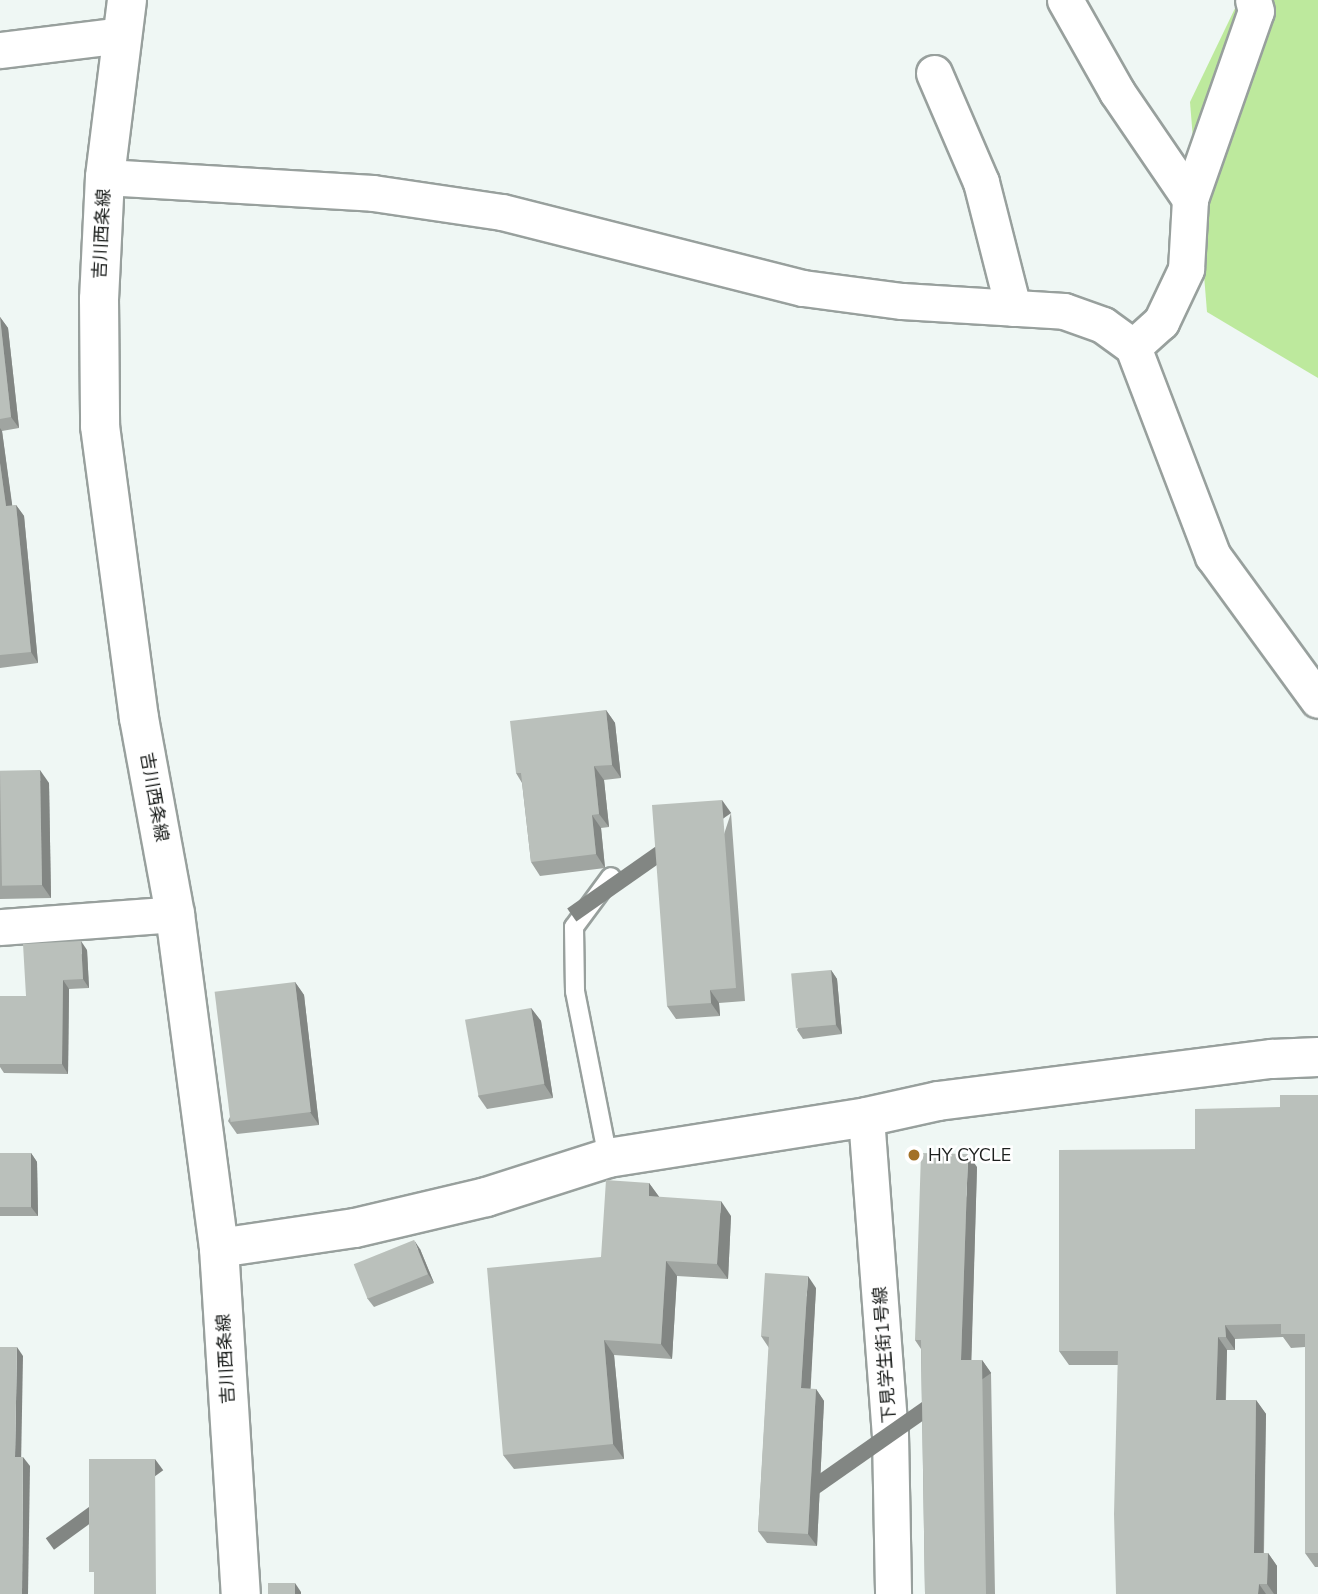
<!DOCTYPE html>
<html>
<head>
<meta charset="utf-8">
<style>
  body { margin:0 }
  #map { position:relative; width:1318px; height:1594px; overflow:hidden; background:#eff7f4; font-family:"Nunito Sans","Noto Sans JP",sans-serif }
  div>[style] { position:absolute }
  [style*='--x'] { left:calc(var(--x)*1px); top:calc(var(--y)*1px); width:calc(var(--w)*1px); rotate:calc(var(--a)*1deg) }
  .green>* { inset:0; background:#bde99d }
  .roads { filter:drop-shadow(2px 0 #98a09d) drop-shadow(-2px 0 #98a09d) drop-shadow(0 2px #98a09d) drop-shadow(0 -2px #98a09d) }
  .service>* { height:18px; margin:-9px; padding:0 9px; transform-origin:9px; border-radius:9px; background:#fff }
  .minor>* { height:35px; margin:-17.5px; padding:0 17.5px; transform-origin:17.5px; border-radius:17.5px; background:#fff }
  .tertiary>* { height:38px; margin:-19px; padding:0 19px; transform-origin:19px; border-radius:19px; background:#fff }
  .secondary>* { height:38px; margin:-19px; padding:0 19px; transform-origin:19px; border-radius:19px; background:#fff }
  .wall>* { inset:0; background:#a0a5a1 }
  .shaded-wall>* { inset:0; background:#828683; transform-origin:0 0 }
  .building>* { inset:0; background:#bac0bb; transform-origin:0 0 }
  .dots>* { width:19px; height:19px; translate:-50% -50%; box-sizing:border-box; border:4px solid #fff; border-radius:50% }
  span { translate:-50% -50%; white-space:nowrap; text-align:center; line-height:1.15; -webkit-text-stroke:5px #fff; paint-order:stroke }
  .street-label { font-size:18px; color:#1c1f1d }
  .poi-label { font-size:18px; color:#1c1f1d }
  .left { translate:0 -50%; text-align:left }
</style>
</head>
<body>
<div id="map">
  <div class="green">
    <i style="clip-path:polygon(1239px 0,1318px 0,1318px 378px,1207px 312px,1190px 102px)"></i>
  </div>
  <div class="roads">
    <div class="service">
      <i style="--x:608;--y:1158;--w:170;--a:-101.2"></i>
      <i style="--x:575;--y:991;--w:64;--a:-90.9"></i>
      <i style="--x:574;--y:927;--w:62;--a:-53.5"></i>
    </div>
    <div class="minor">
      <i style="--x:1065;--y:0;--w:106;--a:60.5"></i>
      <i style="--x:1117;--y:92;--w:130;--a:55.7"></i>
      <i style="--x:1190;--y:199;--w:199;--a:-70.7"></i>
      <i style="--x:1256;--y:11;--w:11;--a:-105"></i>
      <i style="--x:0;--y:50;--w:123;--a:-7"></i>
      <i style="--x:934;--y:73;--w:119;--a:66.7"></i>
      <i style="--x:981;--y:182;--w:130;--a:75.7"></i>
      <i style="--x:105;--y:177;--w:268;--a:3.4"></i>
      <i style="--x:373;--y:193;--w:130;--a:8.4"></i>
      <i style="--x:502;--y:212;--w:310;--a:14.2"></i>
      <i style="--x:803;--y:288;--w:100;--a:7.5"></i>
      <i style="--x:902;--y:301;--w:162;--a:3.5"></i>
      <i style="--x:1064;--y:311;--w:41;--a:19.7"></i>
      <i style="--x:1103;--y:325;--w:37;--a:36"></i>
      <i style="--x:1133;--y:347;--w:224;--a:69.1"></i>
      <i style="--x:1213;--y:556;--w:178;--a:53.9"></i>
      <i style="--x:1133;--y:347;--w:38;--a:-42"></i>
      <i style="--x:1161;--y:322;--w:59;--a:-64.7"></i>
      <i style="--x:1186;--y:269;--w:70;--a:-86.7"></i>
      <i style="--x:0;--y:927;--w:175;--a:-4.2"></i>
      <i style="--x:866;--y:1117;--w:318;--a:85.7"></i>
      <i style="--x:890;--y:1434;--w:160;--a:88.9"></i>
    </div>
    <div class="tertiary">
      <i style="--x:219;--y:1248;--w:137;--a:-8.4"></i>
      <i style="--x:355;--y:1228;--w:135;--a:-13.3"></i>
      <i style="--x:486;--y:1197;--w:128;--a:-17.7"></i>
      <i style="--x:608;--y:1158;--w:261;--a:-9"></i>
      <i style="--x:866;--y:1117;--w:74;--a:-12.5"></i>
      <i style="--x:938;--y:1101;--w:337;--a:-7.2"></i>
      <i style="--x:1272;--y:1059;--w:46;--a:-2.5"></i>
    </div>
    <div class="secondary">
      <i style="--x:127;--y:0;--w:178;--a:97.1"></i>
      <i style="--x:105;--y:177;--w:122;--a:92.8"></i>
      <i style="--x:99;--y:299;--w:127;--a:89.5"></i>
      <i style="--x:100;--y:426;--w:295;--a:82.4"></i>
      <i style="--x:139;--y:718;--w:199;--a:79.6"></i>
      <i style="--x:175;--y:914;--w:337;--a:82.5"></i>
      <i style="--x:219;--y:1248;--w:347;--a:86.4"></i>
    </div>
  </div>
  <div class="wall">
    <i style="clip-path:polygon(0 317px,8px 328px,19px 428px,2px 431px,12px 506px,16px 505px,24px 516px,38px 663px,0 668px)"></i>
    <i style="clip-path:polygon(606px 710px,615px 723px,621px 778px,604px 780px,609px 827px,601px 828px,605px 868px,540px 876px,531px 862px,522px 783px,516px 773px)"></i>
    <i style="clip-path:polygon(0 771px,49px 783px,51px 898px,0 899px)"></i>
    <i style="clip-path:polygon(731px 813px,745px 1001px,719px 1003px,720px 1016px,676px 1019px,667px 1006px)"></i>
    <i style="clip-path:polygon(87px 950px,89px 988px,69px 989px,68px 1074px,4px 1073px,0 1067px,0 996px,26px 996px)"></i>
    <i style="clip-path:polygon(831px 970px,837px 979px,842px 1034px,803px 1039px,797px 1030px)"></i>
    <i style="clip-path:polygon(295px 982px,304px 995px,319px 1125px,237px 1134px,228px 1121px)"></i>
    <i style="clip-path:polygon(531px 1008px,541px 1021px,553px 1098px,487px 1109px,478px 1096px)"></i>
    <i style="clip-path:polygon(1318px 1095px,1318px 1567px,1315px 1567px,1305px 1553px,1305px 1347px,1291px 1348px,1283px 1337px,1235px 1339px,1235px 1350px,1227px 1350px,1226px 1400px,1256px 1400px,1266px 1414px,1264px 1553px,1268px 1553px,1277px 1566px,1277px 1594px,1116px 1594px,1118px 1365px,1069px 1365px,1059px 1351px,1195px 1149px)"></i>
    <i style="clip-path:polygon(0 1153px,31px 1153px,37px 1162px,38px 1216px,0 1216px)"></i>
    <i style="clip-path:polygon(977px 1167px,971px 1360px,982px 1360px,991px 1373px,995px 1594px,925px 1594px,921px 1349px,915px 1340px)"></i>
    <i style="clip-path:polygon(649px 1183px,659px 1197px,731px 1216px,728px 1279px,677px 1276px,672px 1359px,614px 1355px,624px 1459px,514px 1469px,503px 1455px,601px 1257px)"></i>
    <i style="clip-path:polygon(420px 1249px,434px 1283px,374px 1307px,367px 1298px)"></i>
    <i style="clip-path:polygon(816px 1288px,810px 1389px,816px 1389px,824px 1401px,817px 1546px,767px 1543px,758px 1531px,769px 1348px,761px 1336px)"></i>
  </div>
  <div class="shaded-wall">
    <i style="clip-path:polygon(0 317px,8px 328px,19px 428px,11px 417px)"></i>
    <i style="clip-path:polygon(0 428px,2px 431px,14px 518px,6px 506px,0 463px)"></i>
    <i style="clip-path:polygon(16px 505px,24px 516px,38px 663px,31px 652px)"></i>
    <i style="clip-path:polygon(606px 710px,615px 723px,621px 778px,612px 765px)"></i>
    <i style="clip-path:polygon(594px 766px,604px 780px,609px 827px,599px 814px)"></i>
    <i style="clip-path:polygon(40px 770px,49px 783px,51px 898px,42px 885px)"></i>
    <i style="left:722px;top:800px;width:16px;height:189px;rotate:55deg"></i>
    <i style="clip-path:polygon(592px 815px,601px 828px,605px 868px,596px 854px)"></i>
    <i style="clip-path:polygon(81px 941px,87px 950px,89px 988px,83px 979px)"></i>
    <i style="clip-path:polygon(831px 970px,837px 979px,842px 1034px,836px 1025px)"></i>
    <i style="clip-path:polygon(63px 980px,69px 989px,68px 1074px,62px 1064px)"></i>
    <i style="clip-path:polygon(295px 982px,304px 995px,319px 1125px,310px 1112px)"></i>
    <i style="clip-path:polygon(710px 990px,719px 1003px,720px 1016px,711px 1003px)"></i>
    <i style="clip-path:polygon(531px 1008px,541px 1021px,553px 1098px,544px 1084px)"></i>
    <i style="clip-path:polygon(31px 1153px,37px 1162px,38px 1216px,31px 1207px)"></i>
    <i style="clip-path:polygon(968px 1154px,977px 1167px,971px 1374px,961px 1360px)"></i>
    <i style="clip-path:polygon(649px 1183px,660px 1198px,649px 1196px)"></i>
    <i style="clip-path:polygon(721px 1201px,731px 1216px,728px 1279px,717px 1264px)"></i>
    <i style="clip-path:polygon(414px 1240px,420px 1249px,434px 1283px,428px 1274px)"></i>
    <i style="clip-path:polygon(666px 1261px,677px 1276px,672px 1359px,661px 1344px)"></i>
    <i style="clip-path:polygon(808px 1276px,816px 1288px,810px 1400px,801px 1388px)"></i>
    <i style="clip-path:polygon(1225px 1325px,1235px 1339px,1235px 1350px,1226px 1337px)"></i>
    <i style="clip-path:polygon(1218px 1337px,1227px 1350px,1225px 1413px,1216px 1400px)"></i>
    <i style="clip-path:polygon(604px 1340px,614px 1355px,624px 1459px,613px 1444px)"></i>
    <i style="clip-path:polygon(17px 1347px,23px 1356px,21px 1466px,15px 1457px)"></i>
    <i style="left:982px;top:1360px;width:16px;height:234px;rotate:55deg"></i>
    <i style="clip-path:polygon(816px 1389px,824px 1401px,817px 1546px,808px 1534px)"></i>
    <i style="clip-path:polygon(1256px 1400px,1266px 1414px,1263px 1566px,1254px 1553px)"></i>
    <i style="clip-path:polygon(23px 1457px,30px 1466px,28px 1594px,22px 1594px)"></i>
    <i style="left:155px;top:1459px;width:14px;height:135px;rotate:54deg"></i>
    <i style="clip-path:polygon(1268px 1553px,1277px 1566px,1277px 1594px,1274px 1594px,1267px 1584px)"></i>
    <i style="clip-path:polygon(295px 1583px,301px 1592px,301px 1594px,295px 1594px)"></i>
    <i style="clip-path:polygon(1259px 1584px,1266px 1594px,1258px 1594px)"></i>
  </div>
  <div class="building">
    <i style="clip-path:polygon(0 317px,11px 417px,0 419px)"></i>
    <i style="clip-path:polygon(0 463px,6px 506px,16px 505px,31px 652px,0 655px)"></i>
    <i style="clip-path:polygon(606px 710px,612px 765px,594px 766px,599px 814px,592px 815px,596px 854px,531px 862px,521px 773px,516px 773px,510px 721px)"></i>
    <i style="left:40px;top:770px;width:115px;height:40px;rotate:89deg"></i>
    <i style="clip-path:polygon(722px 800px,736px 988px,710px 990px,711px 1003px,667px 1006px,652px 805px)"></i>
    <i style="clip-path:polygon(81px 941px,83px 979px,63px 980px,62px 1064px,0 1064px,0 996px,26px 996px,23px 944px)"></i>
    <i style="left:831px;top:970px;width:55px;height:40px;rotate:85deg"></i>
    <i style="left:295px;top:982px;width:131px;height:81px;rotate:83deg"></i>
    <i style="left:531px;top:1008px;width:77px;height:67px;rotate:80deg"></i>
    <i style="clip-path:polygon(1280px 1095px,1318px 1095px,1318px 1553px,1305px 1553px,1305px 1334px,1281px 1334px,1281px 1324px,1225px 1325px,1226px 1337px,1218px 1337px,1216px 1400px,1256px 1400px,1254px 1553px,1268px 1553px,1267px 1584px,1259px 1584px,1258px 1594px,1116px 1594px,1114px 1514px,1118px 1351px,1059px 1351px,1059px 1150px,1195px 1149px,1195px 1109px,1280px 1107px)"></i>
    <i style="left:0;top:1153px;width:31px;height:54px"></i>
    <i style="clip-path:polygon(921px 1153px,968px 1154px,961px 1360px,982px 1360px,986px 1594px,925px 1594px,921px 1340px,915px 1340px)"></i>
    <i style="clip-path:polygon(606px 1180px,649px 1183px,649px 1196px,721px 1201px,717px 1264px,666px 1261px,661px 1344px,604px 1340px,613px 1444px,503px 1455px,487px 1268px,601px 1257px)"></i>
    <i style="left:414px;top:1240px;width:37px;height:65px;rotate:68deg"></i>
    <i style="clip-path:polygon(765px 1273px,808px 1276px,801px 1388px,816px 1389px,808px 1534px,758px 1531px,769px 1337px,761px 1336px)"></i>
    <i style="clip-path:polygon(0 1347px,17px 1347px,15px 1457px,23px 1457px,22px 1594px,0 1594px)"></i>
    <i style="clip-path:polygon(89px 1459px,155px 1459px,156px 1594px,94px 1594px,94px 1572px,89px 1572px)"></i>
    <i style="left:268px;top:1583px;width:27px;height:11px"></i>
  </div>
  <div class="dots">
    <i style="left:914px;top:1155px;background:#a27126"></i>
  </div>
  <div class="street-label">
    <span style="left:102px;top:234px;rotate:-87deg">吉川西条線</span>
    <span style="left:154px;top:797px;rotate:80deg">吉川西条線</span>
    <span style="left:885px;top:1355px;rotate:-94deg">下見学生街1号線</span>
    <span style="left:226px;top:1359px;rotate:-93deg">吉川西条線</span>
  </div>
  <div class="poi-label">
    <span class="left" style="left:928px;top:1155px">HY CYCLE</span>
  </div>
</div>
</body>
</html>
